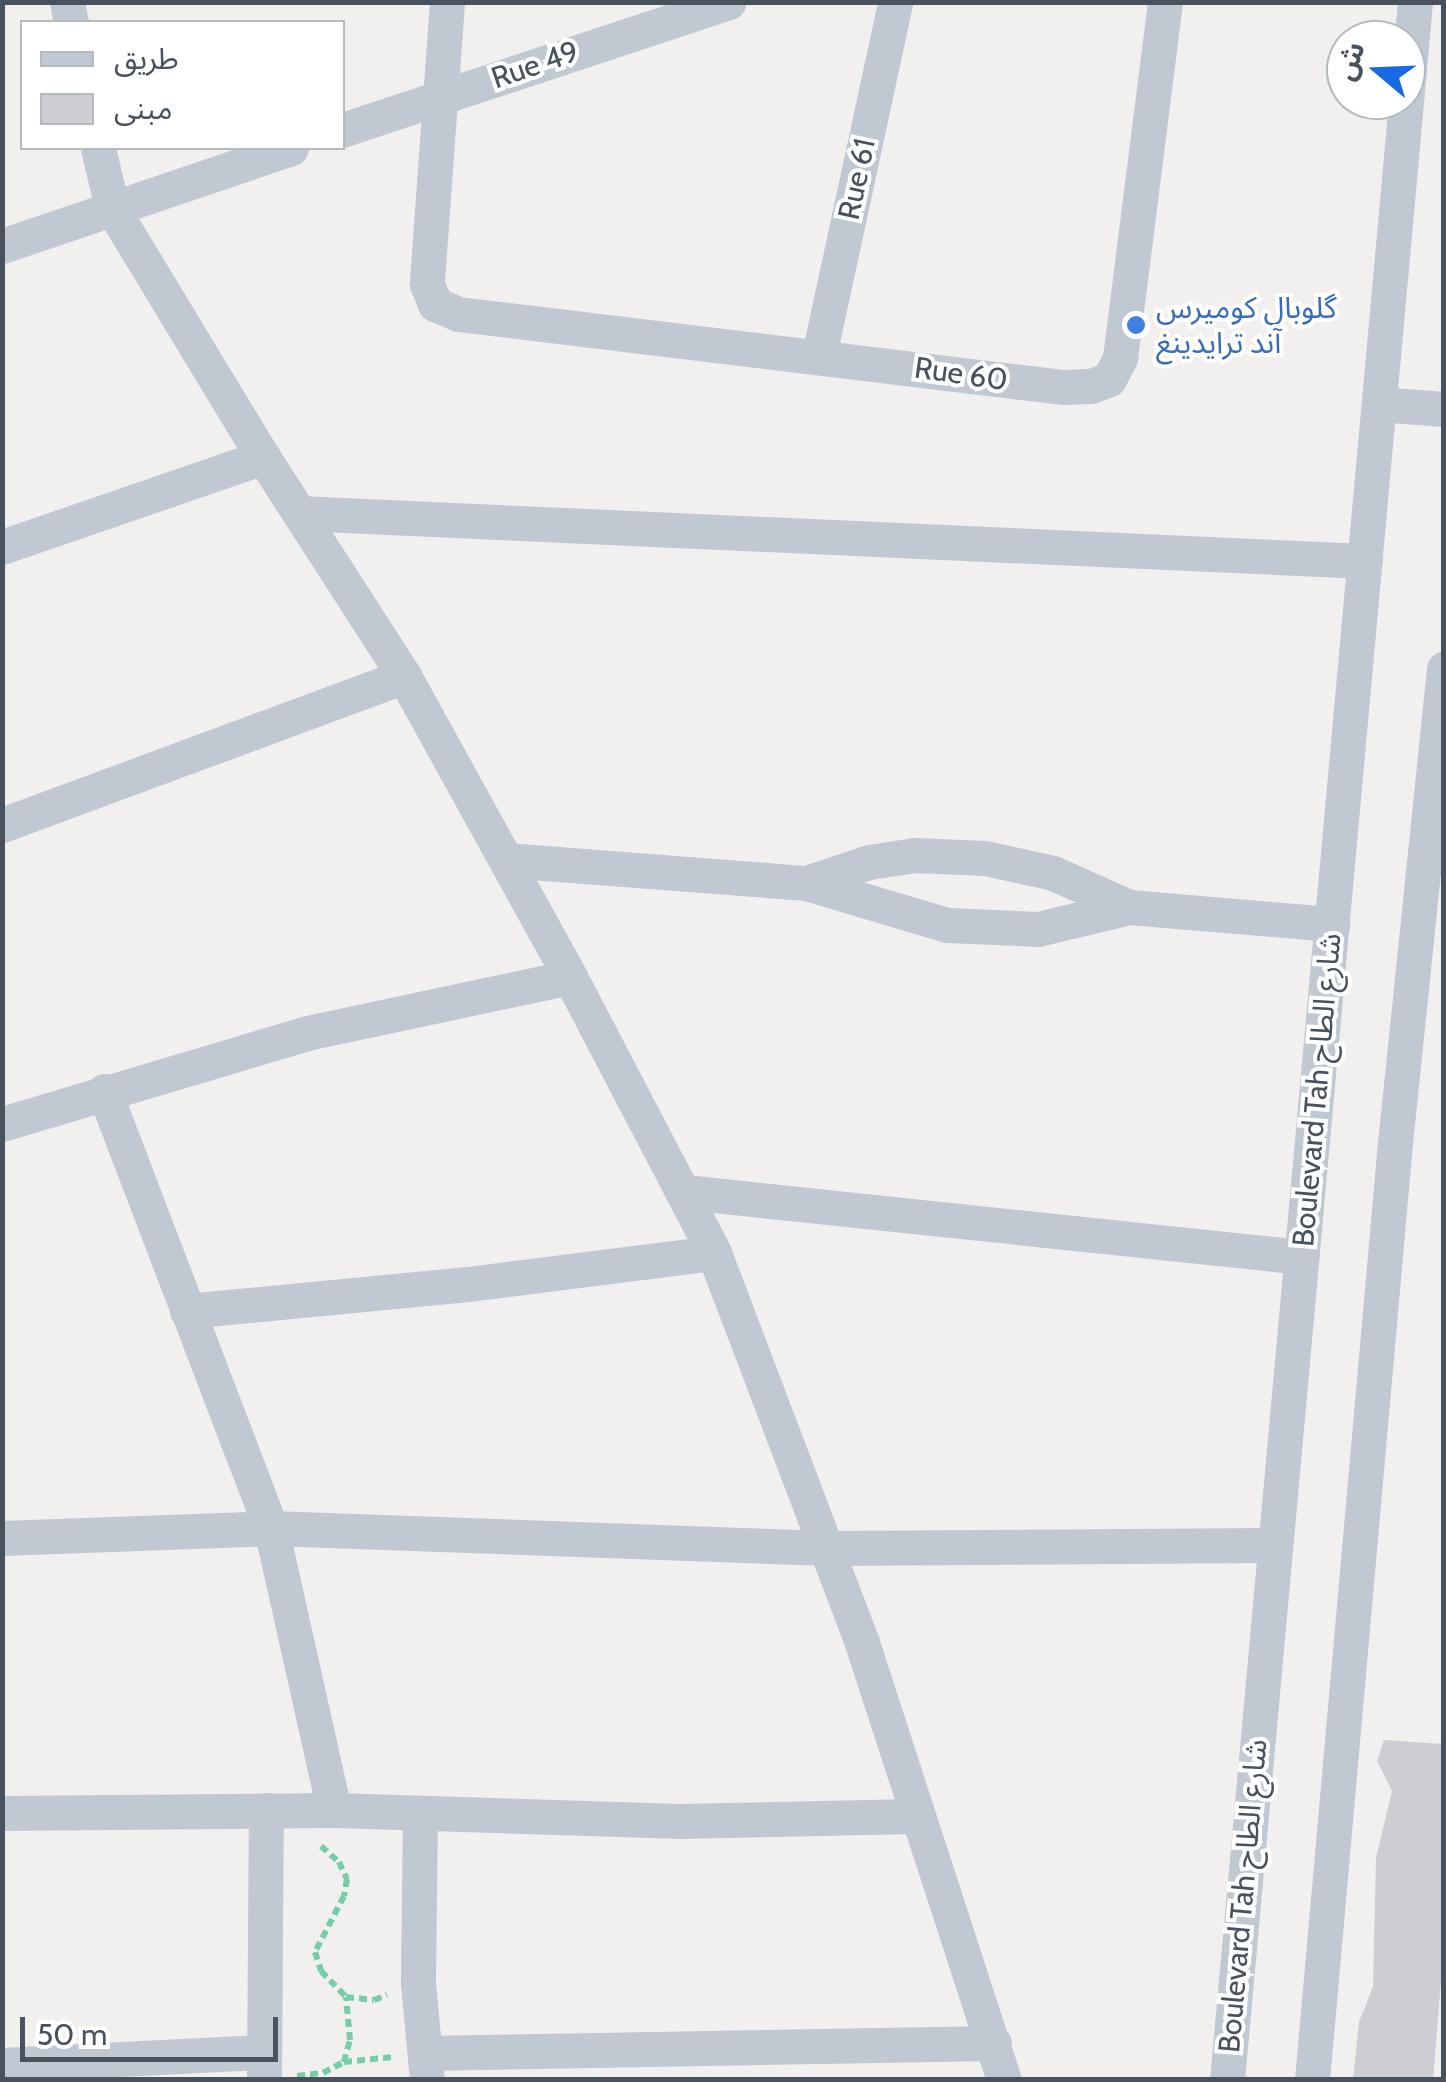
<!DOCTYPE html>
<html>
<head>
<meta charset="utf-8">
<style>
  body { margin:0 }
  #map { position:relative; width:1446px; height:2082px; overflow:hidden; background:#f2efef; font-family:Cabin,"Noto Sans Arabic",sans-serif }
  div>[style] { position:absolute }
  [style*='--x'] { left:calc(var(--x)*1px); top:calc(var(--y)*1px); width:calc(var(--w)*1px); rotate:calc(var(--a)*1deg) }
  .building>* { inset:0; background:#ccced4 }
  .path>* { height:6px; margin-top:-3px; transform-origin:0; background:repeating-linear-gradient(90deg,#75cea6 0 8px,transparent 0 13px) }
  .minor>* { height:35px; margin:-17.5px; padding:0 17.5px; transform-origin:17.5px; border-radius:17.5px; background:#c0c9d1 }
  .dots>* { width:28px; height:28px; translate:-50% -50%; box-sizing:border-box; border:5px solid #fff; border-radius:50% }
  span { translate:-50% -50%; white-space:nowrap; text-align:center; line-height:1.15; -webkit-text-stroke:8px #fff; paint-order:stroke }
  .street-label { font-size:30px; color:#47525d }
  .shop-label { font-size:30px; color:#366cbe }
  .left { translate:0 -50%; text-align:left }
  .frame { position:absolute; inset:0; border:5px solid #47525d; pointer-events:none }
  .legend { position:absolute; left:20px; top:20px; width:325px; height:130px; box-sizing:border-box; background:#fff; border:2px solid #b5babe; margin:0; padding:12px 18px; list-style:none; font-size:30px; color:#47525d }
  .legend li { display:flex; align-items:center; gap:20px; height:50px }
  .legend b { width:50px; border:2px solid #b5babe }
  .north { position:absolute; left:1326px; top:20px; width:100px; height:100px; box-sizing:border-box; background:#fff; border:2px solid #b5babe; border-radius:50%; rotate:289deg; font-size:28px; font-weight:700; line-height:40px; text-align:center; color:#47525d }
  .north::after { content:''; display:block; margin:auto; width:35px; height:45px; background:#1769e4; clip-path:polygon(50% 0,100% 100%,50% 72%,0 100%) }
  .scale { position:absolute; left:20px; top:2017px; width:258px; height:45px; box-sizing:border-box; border:5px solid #47525d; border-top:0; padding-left:12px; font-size:30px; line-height:35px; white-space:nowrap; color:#47525d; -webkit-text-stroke:8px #fff; paint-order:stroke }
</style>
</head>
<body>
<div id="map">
  <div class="building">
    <i style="clip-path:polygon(1384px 1740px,1444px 1744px,1444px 1944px,1433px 2080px,1353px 2080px,1359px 2022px,1373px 1987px,1376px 1858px,1392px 1791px,1377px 1761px)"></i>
  </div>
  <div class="path">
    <i style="--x:321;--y:1846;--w:24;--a:42"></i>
    <i style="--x:339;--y:1862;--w:19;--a:65"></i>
    <i style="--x:347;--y:1879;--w:17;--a:100"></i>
    <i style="--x:344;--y:1896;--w:63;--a:117.4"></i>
    <i style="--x:315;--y:1952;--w:20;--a:72"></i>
    <i style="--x:321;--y:1971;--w:36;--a:46"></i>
    <i style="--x:346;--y:1997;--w:28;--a:6"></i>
    <i style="--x:374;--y:2000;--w:14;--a:-21"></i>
    <i style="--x:344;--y:2062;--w:49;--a:-5.8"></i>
    <i style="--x:297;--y:2076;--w:26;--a:-7"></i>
    <i style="--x:323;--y:2073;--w:24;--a:-28"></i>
    <i style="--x:344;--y:2062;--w:23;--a:-75"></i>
    <i style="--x:350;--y:2040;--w:43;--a:-95.3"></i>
  </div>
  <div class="minor">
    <i style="--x:67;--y:2;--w:20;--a:79"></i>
    <i style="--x:447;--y:2;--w:283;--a:94.1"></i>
    <i style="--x:427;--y:284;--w:22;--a:68"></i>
    <i style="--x:435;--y:304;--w:25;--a:23"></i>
    <i style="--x:458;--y:314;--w:609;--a:6.88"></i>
    <i style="--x:1063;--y:387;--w:28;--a:-2"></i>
    <i style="--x:1091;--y:386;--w:19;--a:-21"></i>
    <i style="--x:1109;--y:379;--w:24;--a:-62"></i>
    <i style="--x:1120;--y:358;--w:359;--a:-82.8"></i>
    <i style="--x:342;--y:130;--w:407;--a:-18.3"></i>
    <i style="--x:98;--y:148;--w:62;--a:76.9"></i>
    <i style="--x:112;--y:208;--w:291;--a:58.8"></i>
    <i style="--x:263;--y:457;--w:260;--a:57.2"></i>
    <i style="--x:404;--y:676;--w:344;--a:61.1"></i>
    <i style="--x:570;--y:977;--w:311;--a:62.4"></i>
    <i style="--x:714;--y:1253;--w:417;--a:69.2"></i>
    <i style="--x:862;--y:1643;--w:459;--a:72"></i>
    <i style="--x:2;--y:246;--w:305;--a:-18.7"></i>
    <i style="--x:819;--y:355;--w:361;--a:-77.8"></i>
    <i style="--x:1379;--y:404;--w:65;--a:4.4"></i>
    <i style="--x:299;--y:513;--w:1067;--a:2.58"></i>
    <i style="--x:2;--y:547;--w:276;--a:-19"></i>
    <i style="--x:2;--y:825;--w:429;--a:-20.3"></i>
    <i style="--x:506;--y:860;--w:301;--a:4.4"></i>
    <i style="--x:806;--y:883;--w:147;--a:16.6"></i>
    <i style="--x:947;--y:925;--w:91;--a:2.5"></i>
    <i style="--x:1038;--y:929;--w:94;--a:-13.6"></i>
    <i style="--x:1129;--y:907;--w:204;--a:4.8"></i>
    <i style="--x:806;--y:883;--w:66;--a:-18.4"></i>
    <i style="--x:869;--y:862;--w:47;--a:-8.7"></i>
    <i style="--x:915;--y:855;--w:70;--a:2.5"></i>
    <i style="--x:985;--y:858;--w:70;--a:12.4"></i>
    <i style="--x:1053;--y:873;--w:83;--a:24.1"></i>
    <i style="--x:104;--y:1091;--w:468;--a:69.1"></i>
    <i style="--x:271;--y:1528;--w:289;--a:77.4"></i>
    <i style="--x:2;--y:1124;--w:318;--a:-16.6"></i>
    <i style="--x:307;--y:1033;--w:269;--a:-12"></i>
    <i style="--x:685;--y:1192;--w:620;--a:6.01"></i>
    <i style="--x:187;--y:1311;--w:282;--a:-5.5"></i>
    <i style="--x:468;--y:1284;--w:248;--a:-7.2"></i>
    <i style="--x:2;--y:1538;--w:269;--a:-2.1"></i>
    <i style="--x:271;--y:1528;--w:557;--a:2.06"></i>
    <i style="--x:828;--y:1548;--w:447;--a:-0.4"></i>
    <i style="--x:2;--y:1813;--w:332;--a:-0.5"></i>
    <i style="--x:334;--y:1810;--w:347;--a:1.8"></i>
    <i style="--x:681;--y:1821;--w:234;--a:-1.2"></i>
    <i style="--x:420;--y:1813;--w:170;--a:90.7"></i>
    <i style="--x:418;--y:1983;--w:97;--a:84.7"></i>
    <i style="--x:426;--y:2053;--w:568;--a:-1.01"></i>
    <i style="--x:2;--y:2065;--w:260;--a:-2.9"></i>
    <i style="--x:264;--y:2080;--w:270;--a:-89.6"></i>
    <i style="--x:1227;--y:2080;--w:2086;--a:-84.83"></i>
    <i style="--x:1312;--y:2080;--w:941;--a:-84.94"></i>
    <i style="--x:1395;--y:1143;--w:477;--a:-84.1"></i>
  </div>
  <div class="dots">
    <i style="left:1136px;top:325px;background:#3f7fe0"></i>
  </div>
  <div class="street-label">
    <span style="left:535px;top:65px;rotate:-19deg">Rue 49</span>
    <span style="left:857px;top:179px;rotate:-78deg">Rue 61</span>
    <span style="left:961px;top:374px;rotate:8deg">Rue 60</span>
    <span style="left:1317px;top:1090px;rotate:-85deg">Boulevard Tah شارع الطاح</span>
    <span style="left:1243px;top:1896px;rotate:-85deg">Boulevard Tah شارع الطاح</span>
  </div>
  <div class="shop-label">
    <span class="left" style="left:1156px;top:325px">گلوبال كوميرس<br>آند ترايدينغ</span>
  </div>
  <div class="frame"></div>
  <ul class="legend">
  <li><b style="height:12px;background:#c0c9d1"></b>طريق</li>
  <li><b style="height:28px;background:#ccced4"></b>مبنى</li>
  </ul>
  <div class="north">ش</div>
  <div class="scale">50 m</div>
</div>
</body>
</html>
